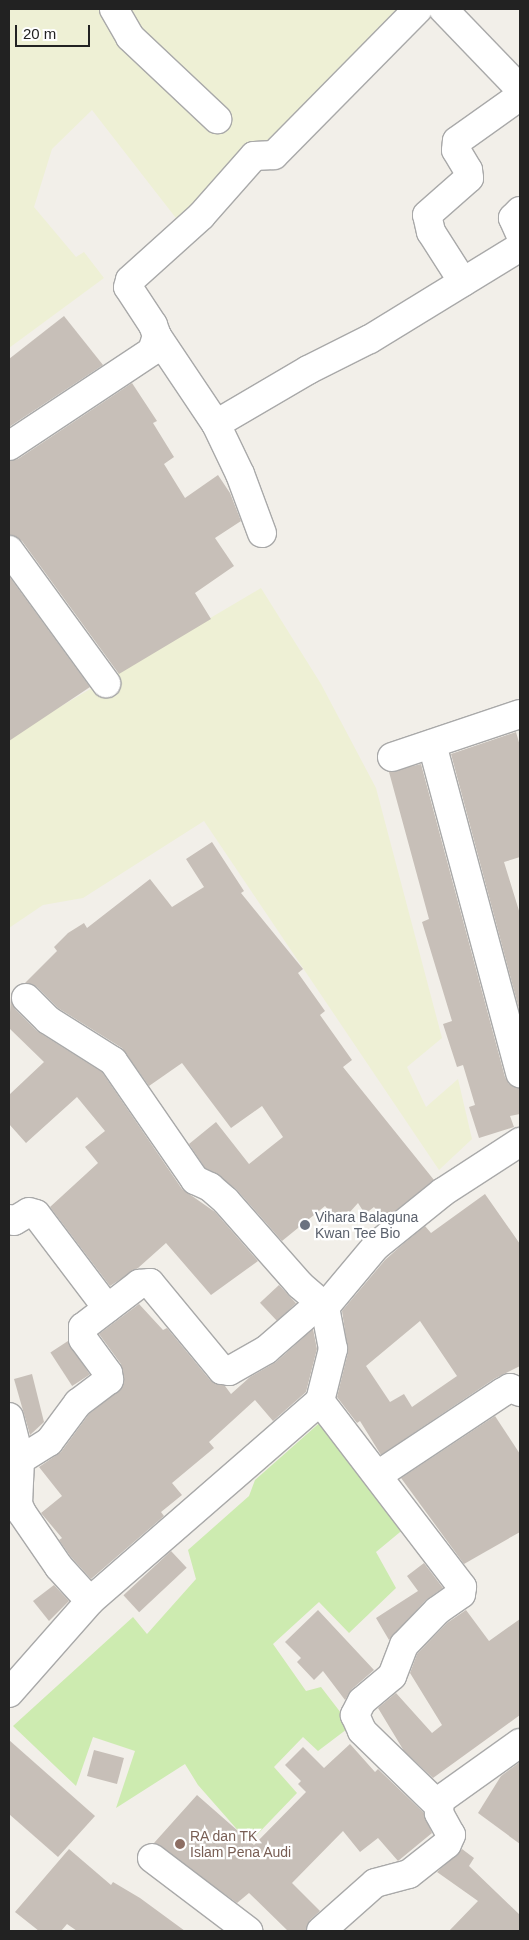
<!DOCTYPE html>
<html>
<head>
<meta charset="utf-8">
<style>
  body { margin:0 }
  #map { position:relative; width:529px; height:1940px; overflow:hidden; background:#f2efe9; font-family:Helvetica,sans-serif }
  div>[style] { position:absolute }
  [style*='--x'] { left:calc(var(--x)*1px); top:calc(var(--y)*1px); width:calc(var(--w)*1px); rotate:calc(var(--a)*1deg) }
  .farmland>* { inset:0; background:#eef0d5 }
  .grass>* { inset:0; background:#cdebb0 }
  .building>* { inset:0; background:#c7bfb8; transform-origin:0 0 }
  .roads { filter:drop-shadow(1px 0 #a9a9a9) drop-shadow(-1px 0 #a9a9a9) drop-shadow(0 1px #a9a9a9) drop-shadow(0 -1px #a9a9a9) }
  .minor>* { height:28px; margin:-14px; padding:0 14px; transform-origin:14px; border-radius:14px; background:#fff }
  .dots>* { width:14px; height:14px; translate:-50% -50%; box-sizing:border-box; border:2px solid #fff; border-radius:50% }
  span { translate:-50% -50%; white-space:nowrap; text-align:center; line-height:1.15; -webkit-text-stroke:4.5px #fff; paint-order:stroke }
  .worship-label { font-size:14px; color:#5b616d }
  .left { translate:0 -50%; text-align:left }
  .education-label { font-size:14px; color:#785e54 }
  .frame { position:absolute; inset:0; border:10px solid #222; pointer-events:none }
  .scale { position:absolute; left:15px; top:25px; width:75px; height:22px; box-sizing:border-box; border:2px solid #222; border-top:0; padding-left:6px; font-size:15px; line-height:18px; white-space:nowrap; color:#222; -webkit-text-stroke:4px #fff; paint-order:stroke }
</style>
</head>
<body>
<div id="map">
  <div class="farmland">
    <i style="clip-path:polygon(9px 9px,399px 9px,406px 19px,179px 222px,92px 110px,52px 149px,34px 207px,76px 257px,84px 252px,104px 278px,9px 348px)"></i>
    <i style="clip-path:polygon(261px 588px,321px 684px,376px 788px,442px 1038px,407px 1067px,426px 1107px,458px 1079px,472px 1139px,439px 1170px,204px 821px,83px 898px,43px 905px,9px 928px,9px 737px)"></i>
  </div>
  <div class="grass">
    <i style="clip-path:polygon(333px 1411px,417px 1518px,376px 1552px,396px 1588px,349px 1633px,319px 1602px,273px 1644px,306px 1691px,321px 1687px,351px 1726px,318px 1751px,303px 1737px,274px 1767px,297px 1793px,249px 1843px,198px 1785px,185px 1764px,116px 1808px,135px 1751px,93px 1737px,76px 1786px,13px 1726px,133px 1617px,147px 1634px,196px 1579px,188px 1550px,249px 1496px,255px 1480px)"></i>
  </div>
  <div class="building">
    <i style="clip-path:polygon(64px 316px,103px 365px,9px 427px,9px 359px)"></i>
    <i style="clip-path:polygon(132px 383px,157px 421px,153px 423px,174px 457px,164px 464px,185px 498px,218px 475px,230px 493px,241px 521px,215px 538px,234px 566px,195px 593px,211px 619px,119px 674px,22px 541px,9px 535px,9px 461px,18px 459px)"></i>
    <i style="clip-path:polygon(9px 576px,90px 687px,9px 741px)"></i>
    <i style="clip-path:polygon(516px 732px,520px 746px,520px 857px,504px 862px,520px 914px,520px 1013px,451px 754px)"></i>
    <i style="clip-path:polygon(421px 764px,505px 1077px,509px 1084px,520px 1088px,520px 1114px,510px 1116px,514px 1127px,479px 1138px,469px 1107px,475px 1105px,463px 1065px,457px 1067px,443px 1024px,452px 1021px,422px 922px,429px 919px,389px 772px)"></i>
    <i style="clip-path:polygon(212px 842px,244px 891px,241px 893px,303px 969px,298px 973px,325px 1011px,320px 1015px,352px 1060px,343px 1067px,434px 1180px,384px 1220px,374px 1207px,365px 1214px,358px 1203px,340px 1223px,325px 1206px,282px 1241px,236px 1189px,205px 1168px,189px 1144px,216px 1122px,249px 1164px,283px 1137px,262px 1106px,231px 1128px,182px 1063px,149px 1086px,122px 1048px,58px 1008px,37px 987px,25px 983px,57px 951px,54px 947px,68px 933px,84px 923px,87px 928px,150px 879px,172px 907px,204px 887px,186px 859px)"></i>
    <i style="clip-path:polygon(11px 996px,15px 1009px,37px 1031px,102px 1072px,182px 1189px,215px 1212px,258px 1261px,211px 1295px,166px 1243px,138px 1268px,110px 1286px,50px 1207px,98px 1163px,85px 1147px,105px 1131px,77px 1097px,26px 1143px,9px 1124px,9px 1095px,44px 1062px,9px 1028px)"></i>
    <i style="clip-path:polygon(evenodd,485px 1194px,520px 1244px,520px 1366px,494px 1379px,381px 1455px,360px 1421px,357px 1423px,337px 1397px,348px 1352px,342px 1311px,385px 1260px,403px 1244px,425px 1226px,431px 1233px,485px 1194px,420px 1321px,457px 1376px,412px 1407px,404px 1394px,390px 1402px,366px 1366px,420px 1321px)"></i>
    <i style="left:279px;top:1285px;width:25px;height:26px;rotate:47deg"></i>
    <i style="clip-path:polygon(139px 1304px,163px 1330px,167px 1328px,210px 1380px,225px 1386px,231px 1394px,250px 1377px,276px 1362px,313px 1329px,317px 1349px,306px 1392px,273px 1421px,255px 1400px,209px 1442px,214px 1448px,172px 1483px,182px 1495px,161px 1512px,164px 1516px,91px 1579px,71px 1557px,59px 1540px,62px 1538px,41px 1513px,62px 1496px,39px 1467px,61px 1452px,89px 1414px,123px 1386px,121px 1364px,99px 1334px)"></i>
    <i style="left:68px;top:1341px;width:40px;height:21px;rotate:57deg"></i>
    <i style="clip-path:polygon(32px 1374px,44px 1422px,30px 1435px,14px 1379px)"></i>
    <i style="clip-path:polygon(495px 1416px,520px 1454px,520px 1532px,464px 1564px,401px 1478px)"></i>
    <i style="left:171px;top:1551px;width:23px;height:65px;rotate:47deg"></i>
    <i style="clip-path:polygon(424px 1563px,443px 1588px,426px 1600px,389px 1640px,376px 1618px,418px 1591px,407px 1576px)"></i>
    <i style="clip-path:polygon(54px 1585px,69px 1601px,49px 1621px,33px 1601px)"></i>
    <i style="clip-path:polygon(318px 1610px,374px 1670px,352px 1689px,345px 1700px,323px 1671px,314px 1680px,297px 1662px,301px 1658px,285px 1642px)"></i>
    <i style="clip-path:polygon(466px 1610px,489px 1641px,520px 1619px,520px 1715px,433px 1778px,404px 1751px,378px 1708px,396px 1693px,432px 1733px,442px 1725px,410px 1673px,417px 1654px,447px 1623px)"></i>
    <i style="clip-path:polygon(9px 1740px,95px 1816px,58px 1857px,9px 1814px)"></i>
    <i style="clip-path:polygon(350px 1744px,375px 1772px,378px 1769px,424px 1813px,432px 1833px,398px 1861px,378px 1838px,360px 1852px,343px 1831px,292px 1883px,320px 1911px,310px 1920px,306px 1931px,288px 1931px,249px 1893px,237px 1903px,154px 1843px,197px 1795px,254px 1845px,306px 1792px,298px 1784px,301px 1781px,285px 1765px,303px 1747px,324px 1768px)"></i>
    <i style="left:94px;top:1750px;width:31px;height:27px;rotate:15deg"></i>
    <i style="clip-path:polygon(520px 1762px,520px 1844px,478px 1813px,501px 1776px)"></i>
    <i style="clip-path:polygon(69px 1849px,111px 1885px,113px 1882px,140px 1898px,185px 1931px,77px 1931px,67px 1924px,61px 1931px,39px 1931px,15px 1912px)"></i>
    <i style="clip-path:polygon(462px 1849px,474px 1858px,469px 1866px,520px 1915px,520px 1931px,449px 1931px,478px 1901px,437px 1872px)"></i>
  </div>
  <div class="roads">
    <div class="minor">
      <i style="--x:114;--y:9;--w:32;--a:60"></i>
      <i style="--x:130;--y:37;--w:120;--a:43.3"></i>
      <i style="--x:443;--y:9;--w:111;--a:46.1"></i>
      <i style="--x:520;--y:211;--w:10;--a:135"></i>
      <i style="--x:513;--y:218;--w:17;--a:66"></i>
      <i style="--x:463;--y:282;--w:59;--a:-122.6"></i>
      <i style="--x:431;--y:232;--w:17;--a:-103"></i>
      <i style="--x:427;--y:215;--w:56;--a:-41.4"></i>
      <i style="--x:469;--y:178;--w:8;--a:-97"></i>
      <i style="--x:468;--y:170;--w:23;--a:-121"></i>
      <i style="--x:456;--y:150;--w:9;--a:-84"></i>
      <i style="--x:457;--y:141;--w:77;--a:-35.5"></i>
      <i style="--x:157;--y:336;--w:106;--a:56.2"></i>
      <i style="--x:216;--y:424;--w:55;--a:64.4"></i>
      <i style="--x:240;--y:474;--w:63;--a:69.6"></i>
      <i style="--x:216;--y:424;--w:107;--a:-30.4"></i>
      <i style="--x:308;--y:370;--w:69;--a:-26.6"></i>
      <i style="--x:370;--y:339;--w:176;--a:-31.5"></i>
      <i style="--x:9;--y:446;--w:172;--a:-33.6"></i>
      <i style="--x:152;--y:351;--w:16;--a:-72"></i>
      <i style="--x:157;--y:336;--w:12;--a:-110"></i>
      <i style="--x:153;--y:325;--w:45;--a:-123.3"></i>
      <i style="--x:128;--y:287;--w:7;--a:-74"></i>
      <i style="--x:130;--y:280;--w:96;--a:-42"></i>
      <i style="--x:201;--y:216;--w:80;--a:-48.5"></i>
      <i style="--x:254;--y:156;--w:20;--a:-3"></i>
      <i style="--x:274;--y:155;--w:205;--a:-45.4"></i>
      <i style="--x:9;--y:550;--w:165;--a:53.9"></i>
      <i style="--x:432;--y:744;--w:341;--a:75"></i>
      <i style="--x:392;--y:757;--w:135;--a:-18.6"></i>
      <i style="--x:26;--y:998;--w:31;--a:45"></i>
      <i style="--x:48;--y:1020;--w:77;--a:32.2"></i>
      <i style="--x:113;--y:1061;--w:145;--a:55.4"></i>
      <i style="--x:195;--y:1180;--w:17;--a:25"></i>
      <i style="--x:210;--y:1187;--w:21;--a:41"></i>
      <i style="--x:226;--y:1201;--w:112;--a:48.6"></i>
      <i style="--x:300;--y:1285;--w:33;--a:41"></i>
      <i style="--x:9;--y:1219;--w:5;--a:22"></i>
      <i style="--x:14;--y:1221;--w:17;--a:-31"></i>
      <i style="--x:29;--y:1212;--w:7;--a:16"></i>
      <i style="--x:36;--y:1214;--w:118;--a:52.9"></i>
      <i style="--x:320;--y:1401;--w:234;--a:52.6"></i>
      <i style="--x:462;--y:1587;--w:7;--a:98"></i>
      <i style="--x:461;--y:1594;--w:29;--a:145"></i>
      <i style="--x:437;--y:1611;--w:47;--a:134.1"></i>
      <i style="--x:404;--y:1645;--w:33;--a:111"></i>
      <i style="--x:392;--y:1676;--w:39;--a:140"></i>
      <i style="--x:362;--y:1701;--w:16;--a:117"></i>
      <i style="--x:355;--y:1715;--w:17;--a:66"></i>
      <i style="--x:362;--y:1731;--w:106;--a:44.2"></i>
      <i style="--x:9;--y:1417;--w:44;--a:75.7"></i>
      <i style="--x:20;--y:1460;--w:44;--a:92.6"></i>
      <i style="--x:18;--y:1504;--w:10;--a:66"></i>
      <i style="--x:22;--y:1513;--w:65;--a:55.6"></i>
      <i style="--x:59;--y:1567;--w:46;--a:47.6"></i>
      <i style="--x:20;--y:1460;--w:34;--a:-32"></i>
      <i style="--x:49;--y:1442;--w:49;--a:-53.4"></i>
      <i style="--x:78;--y:1403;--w:39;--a:-37"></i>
      <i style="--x:109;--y:1380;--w:7;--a:-98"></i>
      <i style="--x:108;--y:1373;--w:42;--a:-126.3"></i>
      <i style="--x:83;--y:1339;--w:12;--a:-90"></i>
      <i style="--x:83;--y:1327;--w:71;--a:-37.5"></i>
      <i style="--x:139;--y:1284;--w:11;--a:-5"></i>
      <i style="--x:150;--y:1283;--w:113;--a:50.4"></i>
      <i style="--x:222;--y:1370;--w:7;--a:8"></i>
      <i style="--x:229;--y:1371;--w:43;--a:-29.6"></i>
      <i style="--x:266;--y:1350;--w:72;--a:-41"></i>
      <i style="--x:378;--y:1475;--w:150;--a:-33.6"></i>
      <i style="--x:503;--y:1392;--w:8;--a:-30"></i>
      <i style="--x:510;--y:1388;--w:11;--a:22"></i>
      <i style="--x:9;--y:1693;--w:123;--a:-48.6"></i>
      <i style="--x:90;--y:1601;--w:305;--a:-41"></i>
      <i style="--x:320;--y:1401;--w:54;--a:-76"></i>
      <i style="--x:333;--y:1349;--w:43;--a:-100.8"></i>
      <i style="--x:325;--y:1307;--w:80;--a:-50.1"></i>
      <i style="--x:376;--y:1246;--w:86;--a:-38.9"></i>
      <i style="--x:443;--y:1192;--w:92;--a:-33"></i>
      <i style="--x:152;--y:1858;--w:121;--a:37.2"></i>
      <i style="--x:321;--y:1931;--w:72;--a:-41.6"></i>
      <i style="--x:375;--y:1883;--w:35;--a:-15"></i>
      <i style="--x:409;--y:1874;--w:48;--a:-38.3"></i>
      <i style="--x:447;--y:1844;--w:10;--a:-66"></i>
      <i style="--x:451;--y:1835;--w:25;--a:-119"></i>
      <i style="--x:439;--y:1813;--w:13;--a:-86"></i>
      <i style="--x:440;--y:1800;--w:98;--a:-35.5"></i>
    </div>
  </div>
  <div class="dots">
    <i style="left:305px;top:1225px;background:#6b7280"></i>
    <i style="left:180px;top:1844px;background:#8d6e63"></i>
  </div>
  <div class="worship-label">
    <span class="left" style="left:315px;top:1225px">Vihara Balaguna<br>Kwan Tee Bio</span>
  </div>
  <div class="education-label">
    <span class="left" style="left:190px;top:1844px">RA dan TK<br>Islam Pena Audi</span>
  </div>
  <div class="frame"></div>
  <div class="scale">20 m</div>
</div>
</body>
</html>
